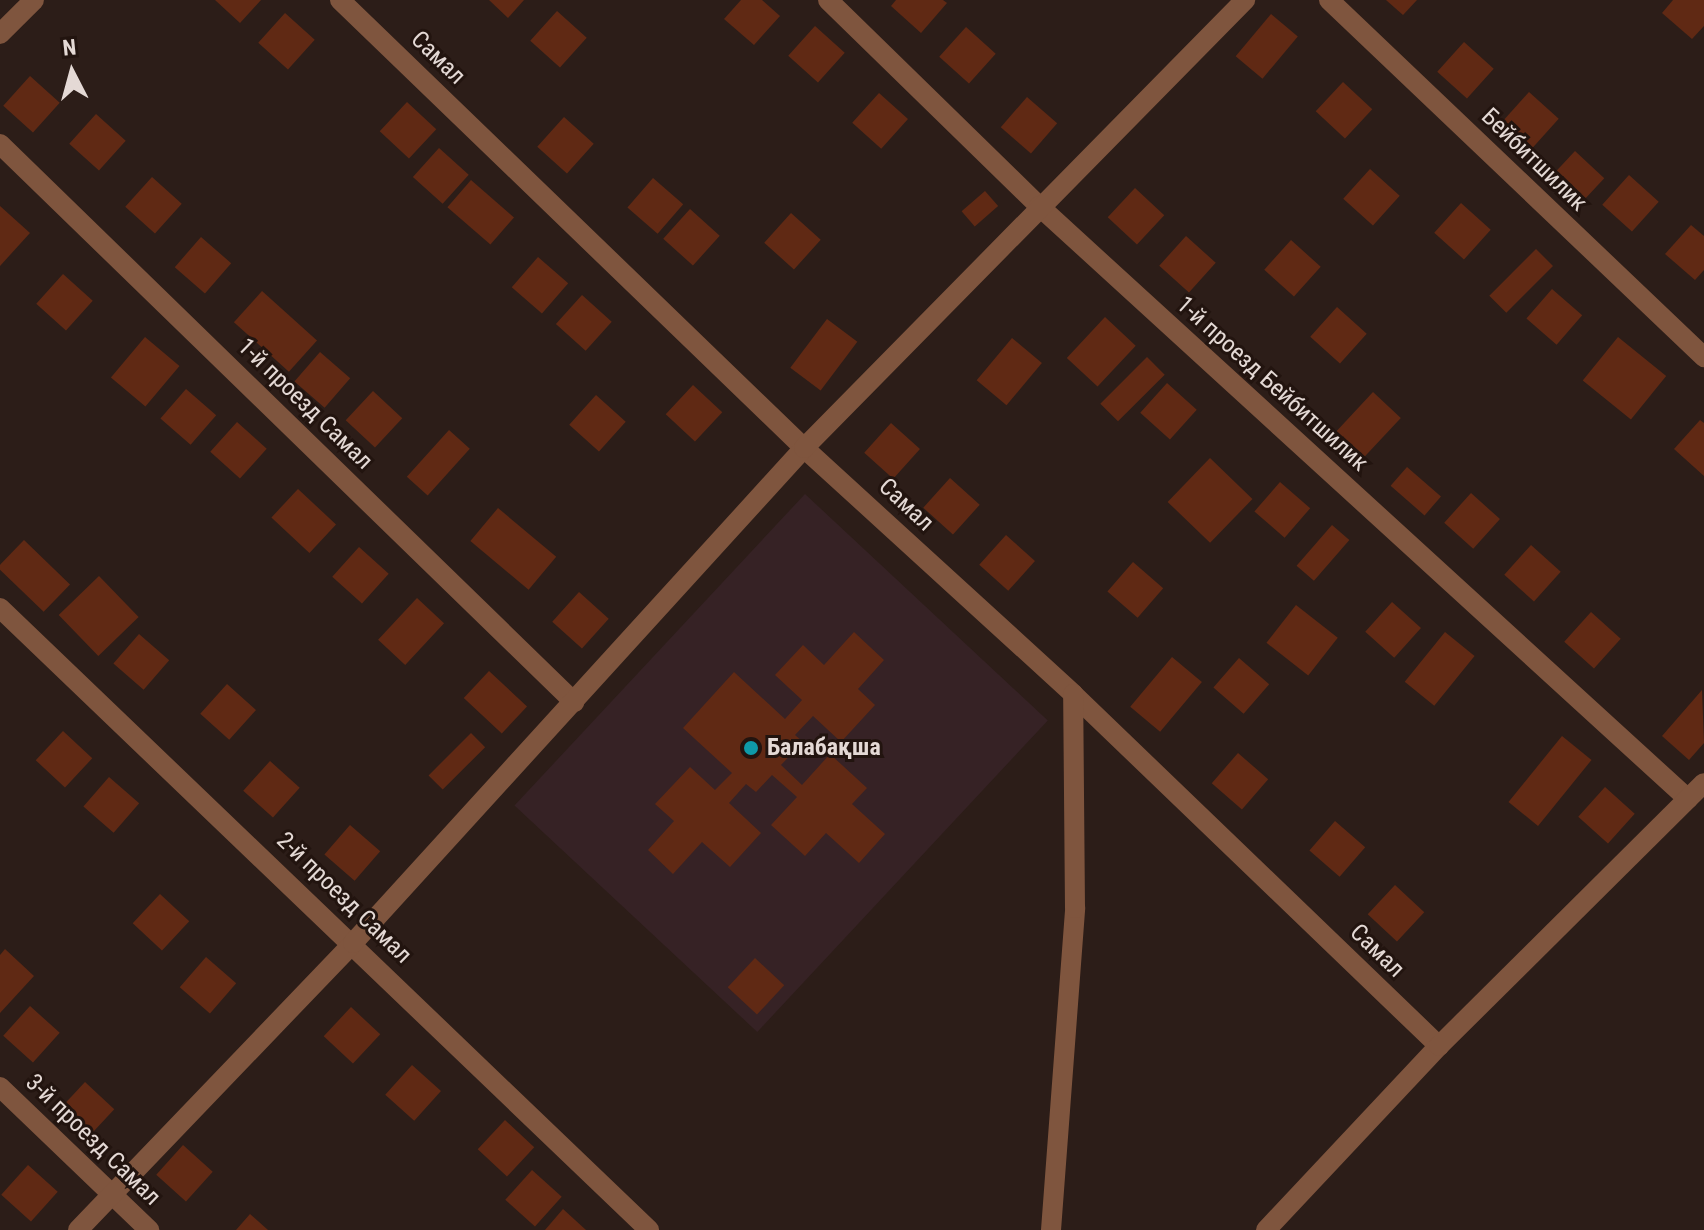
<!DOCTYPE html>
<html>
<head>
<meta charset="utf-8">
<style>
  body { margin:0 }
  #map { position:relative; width:1704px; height:1230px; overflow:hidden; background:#2c1d18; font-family:"Roboto Condensed",sans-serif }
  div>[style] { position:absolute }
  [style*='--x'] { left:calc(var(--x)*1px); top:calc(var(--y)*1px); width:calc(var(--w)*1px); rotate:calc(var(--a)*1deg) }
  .education>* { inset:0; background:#362225; transform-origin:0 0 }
  .building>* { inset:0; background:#602914; transform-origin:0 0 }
  .minor>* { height:20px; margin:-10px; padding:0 10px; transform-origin:10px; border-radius:10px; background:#7f553e }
  .dots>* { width:22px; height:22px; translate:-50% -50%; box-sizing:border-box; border:4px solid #22140f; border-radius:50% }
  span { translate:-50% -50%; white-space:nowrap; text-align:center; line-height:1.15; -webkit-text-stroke:6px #22140f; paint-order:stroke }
  .street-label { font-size:24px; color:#e4d9d5 }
  .poi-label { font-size:24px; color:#e4d9d5; font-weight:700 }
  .left { translate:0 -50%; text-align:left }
  .north { position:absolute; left:32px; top:32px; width:80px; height:80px; -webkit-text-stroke:6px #22140f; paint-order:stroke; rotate:354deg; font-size:22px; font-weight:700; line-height:32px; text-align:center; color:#e4d9d5 }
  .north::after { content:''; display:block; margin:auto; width:28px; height:36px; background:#e4d9d5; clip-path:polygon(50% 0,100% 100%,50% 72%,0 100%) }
</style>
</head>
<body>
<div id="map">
  <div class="education">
    <i style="left:805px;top:494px;width:332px;height:426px;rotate:43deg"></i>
  </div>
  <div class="building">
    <i style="clip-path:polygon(215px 0,261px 0,240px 23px)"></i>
    <i style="clip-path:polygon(489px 0,524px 0,508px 18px)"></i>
    <i style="clip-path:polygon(741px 0,762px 0,780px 16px,754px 45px,724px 19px)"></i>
    <i style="clip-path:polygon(896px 0,943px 0,947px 3px,921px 33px,891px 6px)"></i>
    <i style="clip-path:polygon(1386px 0,1417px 0,1403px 15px)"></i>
    <i style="clip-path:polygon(1673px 0,1704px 0,1704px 26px,1692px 39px,1662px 13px)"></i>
    <i style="left:557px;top:11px;width:40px;height:40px;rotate:42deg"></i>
    <i style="left:285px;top:13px;width:40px;height:40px;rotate:42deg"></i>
    <i style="left:1271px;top:14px;width:35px;height:55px;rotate:40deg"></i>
    <i style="left:815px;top:26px;width:40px;height:40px;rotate:42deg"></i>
    <i style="left:966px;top:27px;width:40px;height:40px;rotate:42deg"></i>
    <i style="left:1464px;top:42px;width:40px;height:40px;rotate:42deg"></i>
    <i style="left:30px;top:76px;width:40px;height:40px;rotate:42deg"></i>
    <i style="left:1343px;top:82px;width:40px;height:40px;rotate:43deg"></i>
    <i style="left:1529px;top:92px;width:40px;height:39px;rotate:42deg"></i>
    <i style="left:879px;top:93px;width:39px;height:40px;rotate:42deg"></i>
    <i style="left:1027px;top:97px;width:40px;height:40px;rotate:41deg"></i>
    <i style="left:407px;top:102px;width:40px;height:40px;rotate:43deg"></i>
    <i style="left:96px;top:114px;width:40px;height:40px;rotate:42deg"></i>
    <i style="left:564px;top:117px;width:40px;height:40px;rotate:42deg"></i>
    <i style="left:439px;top:148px;width:40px;height:39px;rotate:42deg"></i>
    <i style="left:1575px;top:151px;width:40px;height:40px;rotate:43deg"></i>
    <i style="left:1370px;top:169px;width:40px;height:40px;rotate:42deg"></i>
    <i style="left:1629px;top:175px;width:40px;height:40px;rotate:42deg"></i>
    <i style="left:152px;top:177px;width:40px;height:40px;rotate:42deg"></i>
    <i style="left:653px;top:178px;width:40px;height:39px;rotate:41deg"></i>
    <i style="left:471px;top:180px;width:57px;height:36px;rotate:41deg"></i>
    <i style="left:1135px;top:188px;width:40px;height:40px;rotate:43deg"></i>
    <i style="left:985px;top:191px;width:20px;height:31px;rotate:49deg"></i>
    <i style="left:1461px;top:203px;width:40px;height:40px;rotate:42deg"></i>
    <i style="clip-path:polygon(0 206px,30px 233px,0 266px)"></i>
    <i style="left:690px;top:209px;width:40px;height:40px;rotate:42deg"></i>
    <i style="left:791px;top:213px;width:40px;height:40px;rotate:42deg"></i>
    <i style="clip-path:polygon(1691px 225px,1704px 236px,1704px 270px,1695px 280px,1665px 254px)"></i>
    <i style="left:1186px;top:236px;width:40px;height:40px;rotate:42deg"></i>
    <i style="left:201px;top:237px;width:40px;height:40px;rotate:41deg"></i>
    <i style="left:1291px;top:240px;width:40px;height:40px;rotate:42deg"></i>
    <i style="left:1536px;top:249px;width:24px;height:66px;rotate:45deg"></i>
    <i style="left:538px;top:257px;width:40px;height:40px;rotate:41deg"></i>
    <i style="left:63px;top:274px;width:40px;height:40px;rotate:42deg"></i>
    <i style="left:1552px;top:289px;width:40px;height:39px;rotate:41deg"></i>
    <i style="left:262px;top:291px;width:74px;height:42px;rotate:42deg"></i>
    <i style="left:582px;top:295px;width:40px;height:39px;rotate:42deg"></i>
    <i style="left:1337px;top:307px;width:40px;height:40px;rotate:42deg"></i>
    <i style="left:1105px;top:317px;width:42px;height:56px;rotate:43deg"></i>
    <i style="left:827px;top:319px;width:38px;height:61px;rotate:37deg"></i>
    <i style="left:145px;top:337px;width:45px;height:53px;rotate:40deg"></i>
    <i style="left:1618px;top:337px;width:62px;height:56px;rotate:39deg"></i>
    <i style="left:1012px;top:338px;width:39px;height:55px;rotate:40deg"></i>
    <i style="left:320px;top:352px;width:40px;height:39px;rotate:41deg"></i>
    <i style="left:1147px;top:357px;width:25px;height:66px;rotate:45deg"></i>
    <i style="left:1167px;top:383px;width:40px;height:40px;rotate:42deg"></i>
    <i style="left:693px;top:385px;width:40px;height:40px;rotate:43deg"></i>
    <i style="left:186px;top:389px;width:40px;height:39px;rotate:41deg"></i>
    <i style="left:373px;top:391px;width:40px;height:40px;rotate:43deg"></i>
    <i style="left:1373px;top:392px;width:38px;height:59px;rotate:43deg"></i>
    <i style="left:596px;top:395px;width:40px;height:40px;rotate:42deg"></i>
    <i style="clip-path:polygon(1700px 420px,1704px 423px,1704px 476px,1674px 449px)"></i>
    <i style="left:237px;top:422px;width:40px;height:40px;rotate:42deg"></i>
    <i style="left:891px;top:423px;width:39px;height:40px;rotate:42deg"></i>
    <i style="left:449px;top:430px;width:28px;height:63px;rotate:42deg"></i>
    <i style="left:1210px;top:458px;width:59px;height:61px;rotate:44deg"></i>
    <i style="left:1407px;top:467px;width:45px;height:25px;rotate:41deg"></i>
    <i style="left:950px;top:478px;width:40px;height:40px;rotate:42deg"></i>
    <i style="left:1280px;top:482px;width:40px;height:39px;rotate:41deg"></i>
    <i style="left:298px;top:489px;width:52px;height:39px;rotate:43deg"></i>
    <i style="left:1471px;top:493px;width:39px;height:40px;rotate:42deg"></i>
    <i style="left:498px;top:508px;width:76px;height:43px;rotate:40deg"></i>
    <i style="left:1332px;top:525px;width:23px;height:54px;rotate:41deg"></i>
    <i style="left:1006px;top:535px;width:39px;height:40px;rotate:42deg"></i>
    <i style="left:24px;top:540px;width:64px;height:38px;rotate:44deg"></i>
    <i style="left:1531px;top:545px;width:40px;height:40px;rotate:42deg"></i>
    <i style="left:359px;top:547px;width:40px;height:40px;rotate:42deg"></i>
    <i style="left:1133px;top:562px;width:40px;height:39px;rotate:41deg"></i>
    <i style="left:99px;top:576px;width:57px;height:56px;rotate:46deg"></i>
    <i style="left:579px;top:592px;width:40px;height:40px;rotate:42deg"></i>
    <i style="left:417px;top:598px;width:37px;height:57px;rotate:43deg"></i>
    <i style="left:1392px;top:602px;width:39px;height:40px;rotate:42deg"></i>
    <i style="left:1296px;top:605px;width:53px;height:48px;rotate:38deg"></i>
    <i style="left:1591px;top:612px;width:40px;height:40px;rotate:42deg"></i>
    <i style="clip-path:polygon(854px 632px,884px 660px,858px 689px,875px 705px,841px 742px,813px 716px,795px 735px,803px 742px,781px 765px,802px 785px,830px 754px,867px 788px,852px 804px,885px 834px,859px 863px,826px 833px,805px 856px,771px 825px,797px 797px,772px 775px,756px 792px,746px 784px,729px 803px,761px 833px,730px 867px,702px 842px,673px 874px,648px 850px,674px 821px,655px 804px,690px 767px,715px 790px,732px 773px,683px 728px,734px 672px,785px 719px,802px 700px,775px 675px,803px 645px,824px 665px)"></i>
    <i style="left:1445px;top:632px;width:38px;height:64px;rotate:39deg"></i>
    <i style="left:139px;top:634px;width:40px;height:39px;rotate:41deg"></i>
    <i style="left:1172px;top:657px;width:39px;height:65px;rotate:40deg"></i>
    <i style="left:1239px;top:658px;width:40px;height:39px;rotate:41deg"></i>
    <i style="left:489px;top:671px;width:52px;height:37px;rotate:43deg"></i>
    <i style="left:227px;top:684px;width:39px;height:40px;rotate:42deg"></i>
    <i style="clip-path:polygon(1702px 690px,1704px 743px,1689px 760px,1662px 736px)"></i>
    <i style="left:63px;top:731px;width:40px;height:40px;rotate:43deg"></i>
    <i style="left:471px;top:733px;width:20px;height:60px;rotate:45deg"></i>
    <i style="left:1562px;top:736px;width:38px;height:85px;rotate:39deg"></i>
    <i style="left:1238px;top:753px;width:40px;height:40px;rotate:41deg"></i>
    <i style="left:270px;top:761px;width:40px;height:40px;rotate:42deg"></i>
    <i style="left:109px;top:777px;width:40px;height:39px;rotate:41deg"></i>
    <i style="left:1605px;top:787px;width:40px;height:40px;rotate:42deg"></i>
    <i style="left:1335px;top:821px;width:40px;height:39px;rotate:41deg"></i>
    <i style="left:350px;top:825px;width:40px;height:39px;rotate:41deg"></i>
    <i style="left:1395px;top:885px;width:40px;height:40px;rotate:43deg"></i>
    <i style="left:160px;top:894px;width:40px;height:40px;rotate:43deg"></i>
    <i style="clip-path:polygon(5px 949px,34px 976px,0 1013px,0 955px)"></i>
    <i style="left:206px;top:957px;width:40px;height:40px;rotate:41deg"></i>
    <i style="left:755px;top:958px;width:40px;height:40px;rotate:43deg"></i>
    <i style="left:30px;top:1006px;width:40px;height:40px;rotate:42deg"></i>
    <i style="left:351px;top:1007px;width:40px;height:40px;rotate:43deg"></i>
    <i style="left:412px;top:1065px;width:39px;height:40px;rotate:42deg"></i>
    <i style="left:85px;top:1082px;width:40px;height:40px;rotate:43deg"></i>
    <i style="left:505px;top:1120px;width:40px;height:40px;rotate:43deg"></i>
    <i style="left:183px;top:1145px;width:40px;height:40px;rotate:42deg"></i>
    <i style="left:28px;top:1165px;width:40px;height:40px;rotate:42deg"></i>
    <i style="left:532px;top:1170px;width:40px;height:40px;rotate:42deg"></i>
    <i style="clip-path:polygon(563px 1209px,586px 1230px,545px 1230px)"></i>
    <i style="clip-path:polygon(250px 1214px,268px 1230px,236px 1230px)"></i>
  </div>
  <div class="minor">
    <i style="--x:340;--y:0;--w:645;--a:43.99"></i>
    <i style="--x:804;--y:448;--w:365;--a:42.4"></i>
    <i style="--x:1073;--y:694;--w:508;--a:43.88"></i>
    <i style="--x:828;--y:0;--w:295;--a:44.3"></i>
    <i style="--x:1039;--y:206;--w:879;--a:42.42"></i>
    <i style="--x:1329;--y:0;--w:518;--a:43.59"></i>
    <i style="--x:0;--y:34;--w:48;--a:-45"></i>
    <i style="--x:0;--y:144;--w:801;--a:44.19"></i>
    <i style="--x:0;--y:608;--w:899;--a:43.78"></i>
    <i style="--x:0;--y:1087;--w:207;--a:43.8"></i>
    <i style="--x:78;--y:1230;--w:397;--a:-46.2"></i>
    <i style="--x:353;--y:943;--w:670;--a:-47.66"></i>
    <i style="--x:804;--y:448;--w:629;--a:-45.45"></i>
    <i style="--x:1051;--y:1230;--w:323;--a:-85.7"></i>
    <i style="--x:1075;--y:908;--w:214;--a:-90.5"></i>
    <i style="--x:1266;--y:1230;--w:253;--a:-46.8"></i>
    <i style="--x:1439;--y:1046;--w:373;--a:-44.8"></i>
  </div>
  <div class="dots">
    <i style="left:751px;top:748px;background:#0f9aa8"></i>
  </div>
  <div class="street-label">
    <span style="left:438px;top:58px;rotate:44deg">Самал</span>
    <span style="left:1534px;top:160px;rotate:44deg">Бейбитшилик</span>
    <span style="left:1272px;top:384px;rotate:42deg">1-й проезд Бейбитшилик</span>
    <span style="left:305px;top:404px;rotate:44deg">1-й проезд Самал</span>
    <span style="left:906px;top:505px;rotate:43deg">Самал</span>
    <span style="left:344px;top:898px;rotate:44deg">2-й проезд Самал</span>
    <span style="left:1377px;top:951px;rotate:44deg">Самал</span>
    <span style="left:93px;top:1140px;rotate:44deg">3-й проезд Самал</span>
  </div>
  <div class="poi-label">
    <span class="left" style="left:767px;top:748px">Балабақша</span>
  </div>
  <div class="north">N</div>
</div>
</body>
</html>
